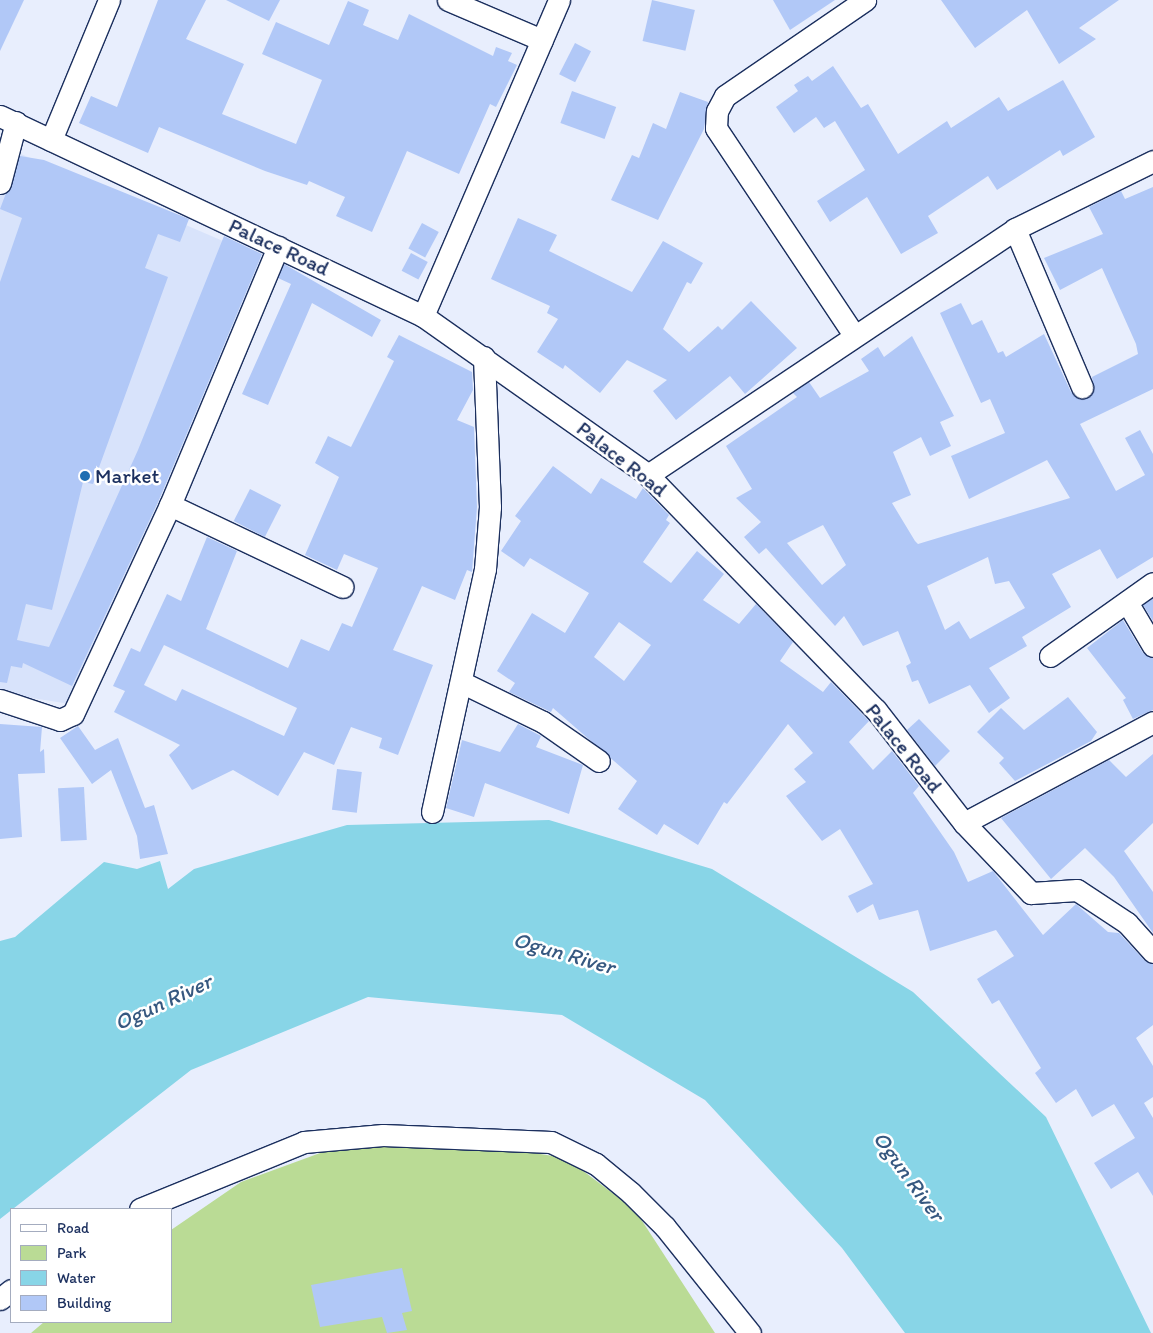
<!DOCTYPE html>
<html>
<head>
<meta charset="utf-8">
<style>
  body { margin:0 }
  #map { position:relative; width:1153px; height:1333px; overflow:hidden; background:#e8eefd; font-family:Itim,sans-serif }
  div>[style] { position:absolute }
  [style*='--x'] { left:calc(var(--x)*1px); top:calc(var(--y)*1px); width:calc(var(--w)*1px); rotate:calc(var(--a)*1deg) }
  .built>* { inset:0; background:#d8e3fb }
  .green>* { inset:0; background:#badb95 }
  .water>* { inset:0; background:#88d5e7 }
  .building>* { inset:0; background:#b1c8f7; transform-origin:0 0 }
  .roads { filter:drop-shadow(1px 0 #1b2f5e) drop-shadow(-1px 0 #1b2f5e) drop-shadow(0 1px #1b2f5e) drop-shadow(0 -1px #1b2f5e) }
  .street>* { height:21px; margin:-10.5px; padding:0 10.5px; transform-origin:10.5px; border-radius:10.5px; background:#fff }
  .dots>* { width:14px; height:14px; translate:-50% -50%; box-sizing:border-box; border:2px solid #fff; border-radius:50% }
  span { translate:-50% -50%; white-space:nowrap; text-align:center; line-height:1.15; -webkit-text-stroke:5px #fff; paint-order:stroke }
  .street-label { font-size:21px; color:#1b2f5e }
  .poi-label { font-size:21px; color:#1b2f5e }
  .left { translate:0 -50%; text-align:left }
  .water-label { font-size:22px; color:#365880; font-style:italic }
  .legend { position:absolute; left:10px; top:1208px; width:162px; height:115px; box-sizing:border-box; background:#fff; border:1px solid #a4acbf; margin:0; padding:6px 9px; list-style:none; font-size:15px; color:#1b2f5e }
  .legend li { display:flex; align-items:center; gap:10px; height:25px }
  .legend b { width:25px; border:1px solid #a4acbf }
</style>
</head>
<body>
<div id="map">
  <div class="built">
    <i style="clip-path:polygon(0 145px,265px 259px,70px 704px,0 693px)"></i>
  </div>
  <div class="green">
    <i style="clip-path:polygon(342px 1145px,482px 1145px,566px 1158px,635px 1210px,715px 1333px,31px 1333px,44px 1322px,171px 1322px,171px 1230px,241px 1182px)"></i>
  </div>
  <div class="water">
    <i style="clip-path:polygon(549px 820px,712px 869px,913px 992px,1046px 1117px,1151px 1333px,905px 1333px,842px 1248px,705px 1100px,562px 1015px,368px 997px,191px 1070px,0 1219px,0 941px,15px 937px,104px 862px,137px 869px,160px 861px,168px 889px,194px 869px,347px 825px)"></i>
  </div>
  <div class="building">
    <i style="clip-path:polygon(0 0,24px 0,0 51px)"></i>
    <i style="clip-path:polygon(158px 0,206px 0,186px 39px,244px 64px,222px 114px,296px 144px,322px 80px,262px 54px,276px 22px,329px 45px,348px 1px,369px 10px,363px 25px,398px 40px,409px 14px,493px 56px,496px 47px,512px 53px,508px 61px,517px 65px,496px 107px,490px 104px,459px 174px,407px 151px,372px 232px,336px 216px,345px 197px,309px 181px,307px 185px,265px 171px,159px 127px,148px 153px,79px 123px,91px 96px,117px 107px)"></i>
    <i style="clip-path:polygon(226px 0,280px 0,269px 21px)"></i>
    <i style="left:652px;top:0;width:44px;height:42px;rotate:13deg"></i>
    <i style="clip-path:polygon(773px 0,835px 0,790px 30px)"></i>
    <i style="clip-path:polygon(941px 0,1119px 0,1079px 28px,1096px 39px,1059px 64px,1027px 10px,975px 48px)"></i>
    <i style="left:575px;top:43px;width:18px;height:35px;rotate:27deg"></i>
    <i style="clip-path:polygon(833px 66px,861px 108px,868px 104px,898px 154px,947px 121px,951px 128px,999px 97px,1008px 111px,1063px 80px,1095px 137px,1063px 156px,1060px 150px,997px 190px,988px 176px,928px 216px,938px 233px,901px 254px,867px 197px,830px 222px,817px 201px,865px 170px,835px 121px,824px 128px,816px 117px,794px 133px,776px 107px,798px 91px,794px 85px,808px 76px,812px 81px)"></i>
    <i style="left:572px;top:91px;width:47px;height:34px;rotate:20deg"></i>
    <i style="clip-path:polygon(680px 92px,708px 102px,704px 129px,658px 220px,611px 200px,632px 155px,639px 158px,653px 123px,666px 129px)"></i>
    <i style="clip-path:polygon(20px 156px,44px 160px,189px 219px,180px 242px,158px 234px,145px 268px,168px 277px,93px 484px,83px 482px,52px 610px,26px 604px,17px 640px,49px 647px,138px 450px,224px 236px,262px 254px,158px 502px,72px 686px,23px 663px,22px 668px,11px 666px,7px 683px,0 682px,0 282px,22px 218px,0 209px)"></i>
    <i style="clip-path:polygon(evenodd,1153px 187px,1153px 389px,1080px 424px,1116px 491px,1145px 475px,1125px 438px,1140px 430px,1153px 454px,1153px 557px,1117px 579px,1100px 549px,1052px 574px,1071px 607px,1022px 637px,1027px 646px,989px 668px,1010px 698px,989px 713px,970px 685px,929px 704px,918px 680px,912px 682px,906px 666px,911px 663px,898px 631px,863px 646px,844px 616px,835px 626px,766px 548px,759px 554px,744px 537px,761px 522px,736px 498px,752px 489px,726px 446px,797px 397px,793px 393px,809px 382px,820px 398px,869px 371px,861px 359px,878px 347px,884px 357px,912px 336px,954px 416px,940px 422px,951px 446px,930px 456px,921px 437px,893px 452px,911px 495px,892px 503px,915px 541px,918px 544px,1070px 498px,1047px 460px,969px 499px,951px 456px,1005px 433px,990px 399px,981px 403px,940px 313px,961px 303px,972px 325px,982px 320px,998px 353px,1003px 351px,1006px 357px,1044px 334px,1071px 392px,1087px 398px,1094px 389px,1092px 377px,1138px 354px,1136px 344px,1102px 268px,1060px 290px,1044px 258px,1103px 234px,1089px 207px,1121px 191px,1125px 199px,1153px 187px,823px 525px,846px 565px,822px 585px,787px 543px,823px 525px,1153px 187px,988px 557px,995px 584px,1009px 581px,1025px 608px,970px 639px,959px 621px,945px 630px,927px 586px,988px 557px)"></i>
    <i style="clip-path:polygon(518px 218px,557px 235px,549px 251px,632px 292px,663px 241px,703px 263px,691px 284px,687px 282px,663px 329px,689px 352px,718px 326px,722px 330px,751px 301px,797px 348px,745px 394px,730px 376px,676px 420px,653px 391px,667px 380px,627px 360px,600px 393px,565px 365px,563px 369px,537px 352px,558px 319px,547px 313px,550px 306px,491px 279px)"></i>
    <i style="left:422px;top:223px;width:19px;height:29px;rotate:28deg"></i>
    <i style="left:411px;top:253px;width:19px;height:20px;rotate:28deg"></i>
    <i style="clip-path:polygon(284px 264px,381px 320px,372px 337px,312px 303px,268px 405px,242px 394px,291px 284px,278px 278px)"></i>
    <i style="clip-path:polygon(evenodd,399px 335px,472px 372px,473px 390px,457px 420px,474px 427px,477px 507px,472px 572px,467px 570px,455px 600px,422px 586px,393px 650px,433px 665px,398px 755px,379px 748px,382px 738px,351px 727px,334px 765px,304px 752px,278px 796px,233px 770px,192px 790px,169px 755px,180px 745px,114px 712px,125px 691px,113px 686px,131px 648px,140px 652px,167px 594px,181px 601px,207px 537px,237px 551px,206px 629px,288px 668px,301px 639px,329px 651px,342px 623px,352px 627px,378px 568px,344px 554px,337px 570px,305px 555px,339px 477px,315px 463px,328px 436px,351px 447px,394px 361px,387px 357px,399px 335px,164px 645px,297px 708px,284px 736px,182px 689px,176px 701px,144px 685px,164px 645px)"></i>
    <i style="clip-path:polygon(evenodd,553px 466px,591px 494px,601px 478px,636px 499px,643px 488px,669px 515px,666px 520px,670px 523px,643px 562px,671px 583px,697px 551px,724px 574px,703px 600px,739px 624px,756px 604px,793px 642px,780px 661px,823px 692px,831px 682px,869px 721px,849px 742px,873px 770px,892px 751px,919px 786px,913px 793px,954px 852px,968px 882px,993px 871px,1043px 935px,1076px 904px,1108px 932px,1119px 933px,1144px 960px,1153px 964px,1153px 1025px,1136px 1038px,1153px 1066px,1153px 1097px,1144px 1103px,1153px 1118px,1153px 1196px,1138px 1172px,1111px 1189px,1094px 1163px,1135px 1138px,1114px 1104px,1092px 1117px,1076px 1089px,1056px 1103px,1035px 1073px,1041px 1068px,999px 1000px,992px 1004px,977px 979px,1014px 956px,996px 930px,930px 951px,918px 910px,879px 920px,873px 904px,857px 913px,848px 896px,873px 884px,851px 847px,840px 829px,822px 841px,786px 796px,806px 782px,794px 769px,813px 753px,788px 724px,727px 804px,724px 802px,698px 845px,664px 824px,657px 835px,618px 809px,637px 781px,553px 708px,551px 712px,509px 692px,515px 683px,497px 671px,532px 613px,565px 633px,589px 593px,530px 558px,524px 567px,501px 551px,521px 521px,515px 516px,553px 466px,619px 622px,651px 645px,624px 681px,594px 657px,619px 622px)"></i>
    <i style="left:250px;top:489px;width:35px;height:36px;rotate:27deg"></i>
    <i style="clip-path:polygon(1153px 598px,1153px 621px,1143px 605px)"></i>
    <i style="clip-path:polygon(1123px 620px,1143px 653px,1153px 658px,1153px 710px,1133px 719px,1123px 700px,1126px 698px,1087px 648px)"></i>
    <i style="clip-path:polygon(1068px 697px,1097px 732px,1091px 741px,1015px 781px,999px 763px,1004px 758px,977px 732px,1001px 708px,1024px 730px)"></i>
    <i style="clip-path:polygon(919px 719px,950px 751px,935px 766px,907px 730px)"></i>
    <i style="clip-path:polygon(0 724px,42px 727px,40px 752px,44px 749px,45px 773px,18px 774px,22px 837px,0 839px)"></i>
    <i style="clip-path:polygon(518px 724px,541px 736px,536px 747px,583px 765px,569px 814px,485px 783px,474px 817px,446px 808px,462px 740px,500px 752px)"></i>
    <i style="clip-path:polygon(78px 726px,95px 750px,118px 738px,145px 808px,154px 805px,168px 854px,140px 859px,137px 836px,111px 770px,92px 784px,60px 738px)"></i>
    <i style="clip-path:polygon(1153px 754px,1153px 823px,1124px 851px,1153px 892px,1153px 933px,1114px 877px,1085px 848px,1051px 879px,1001px 818px,1109px 760px,1126px 777px)"></i>
    <i style="left:337px;top:769px;width:25px;height:41px;rotate:7deg"></i>
    <i style="left:84px;top:787px;width:53px;height:26px;rotate:87deg"></i>
    <i style="clip-path:polygon(402px 1268px,412px 1311px,402px 1313px,407px 1330px,387px 1333px,382px 1317px,320px 1327px,311px 1285px)"></i>
  </div>
  <div class="roads">
    <div class="street">
      <i style="--x:448;--y:0;--w:102;--a:23.1"></i>
      <i style="--x:0;--y:116;--w:468;--a:25.3"></i>
      <i style="--x:423;--y:316;--w:276;--a:35.2"></i>
      <i style="--x:648;--y:475;--w:327;--a:45.9"></i>
      <i style="--x:876;--y:710;--w:143;--a:52.1"></i>
      <i style="--x:964;--y:823;--w:97;--a:46.3"></i>
      <i style="--x:1031;--y:893;--w:46;--a:-3.7"></i>
      <i style="--x:1077;--y:890;--w:60;--a:33.4"></i>
      <i style="--x:1127;--y:923;--w:39;--a:48"></i>
      <i style="--x:51;--y:140;--w:152;--a:-67.5"></i>
      <i style="--x:0;--y:183;--w:63;--a:-75.3"></i>
      <i style="--x:1015;--y:229;--w:172;--a:67"></i>
      <i style="--x:423;--y:316;--w:344;--a:-66.7"></i>
      <i style="--x:854;--y:335;--w:249;--a:-123.7"></i>
      <i style="--x:716;--y:128;--w:17;--a:-87"></i>
      <i style="--x:717;--y:111;--w:17;--a:-62"></i>
      <i style="--x:725;--y:96;--w:170;--a:-34.4"></i>
      <i style="--x:648;--y:475;--w:442;--a:-33.8"></i>
      <i style="--x:1015;--y:229;--w:154;--a:-26.2"></i>
      <i style="--x:170;--y:505;--w:191;--a:25.4"></i>
      <i style="--x:1127;--y:602;--w:51;--a:59.4"></i>
      <i style="--x:1050;--y:656;--w:126;--a:-35.3"></i>
      <i style="--x:461;--y:682;--w:91;--a:26"></i>
      <i style="--x:543;--y:722;--w:68;--a:34.9"></i>
      <i style="--x:0;--y:700;--w:63;--a:18.4"></i>
      <i style="--x:60;--y:720;--w:14;--a:-25"></i>
      <i style="--x:73;--y:714;--w:230;--a:-65.1"></i>
      <i style="--x:170;--y:505;--w:280;--a:-67.3"></i>
      <i style="--x:432;--y:812;--w:249;--a:-77.7"></i>
      <i style="--x:485;--y:569;--w:62;--a:-85.4"></i>
      <i style="--x:490;--y:507;--w:150;--a:-92.3"></i>
      <i style="--x:964;--y:823;--w:214;--a:-28.1"></i>
      <i style="--x:140;--y:1209;--w:177;--a:-22.2"></i>
      <i style="--x:304;--y:1142;--w:79;--a:-5.1"></i>
      <i style="--x:383;--y:1135;--w:168;--a:2.4"></i>
      <i style="--x:551;--y:1142;--w:50;--a:26.1"></i>
      <i style="--x:596;--y:1164;--w:45;--a:39.6"></i>
      <i style="--x:631;--y:1193;--w:48;--a:45"></i>
      <i style="--x:665;--y:1227;--w:136;--a:51.3"></i>
      <i style="--x:0;--y:1299;--w:14;--a:-39"></i>
    </div>
  </div>
  <div class="dots">
    <i style="left:85px;top:476px;background:#1f6fb2"></i>
  </div>
  <div class="street-label">
    <span style="left:279px;top:247px;rotate:25deg">Palace Road</span>
    <span style="left:622px;top:459px;rotate:38deg">Palace Road</span>
    <span style="left:904px;top:748px;rotate:51deg">Palace Road</span>
  </div>
  <div class="poi-label">
    <span class="left" style="left:95px;top:476px">Market</span>
  </div>
  <div class="water-label">
    <span style="left:564px;top:953px;rotate:16deg">Ogun River</span>
    <span style="left:163px;top:1002px;rotate:-25deg">Ogun River</span>
    <span style="left:909px;top:1176px;rotate:54deg">Ogun River</span>
  </div>
  <ul class="legend">
  <li><b style="height:6px;background:#fff"></b>Road</li>
  <li><b style="height:14px;background:#badb95"></b>Park</li>
  <li><b style="height:14px;background:#88d5e7"></b>Water</li>
  <li><b style="height:14px;background:#b1c8f7"></b>Building</li>
  </ul>
</div>
</body>
</html>
